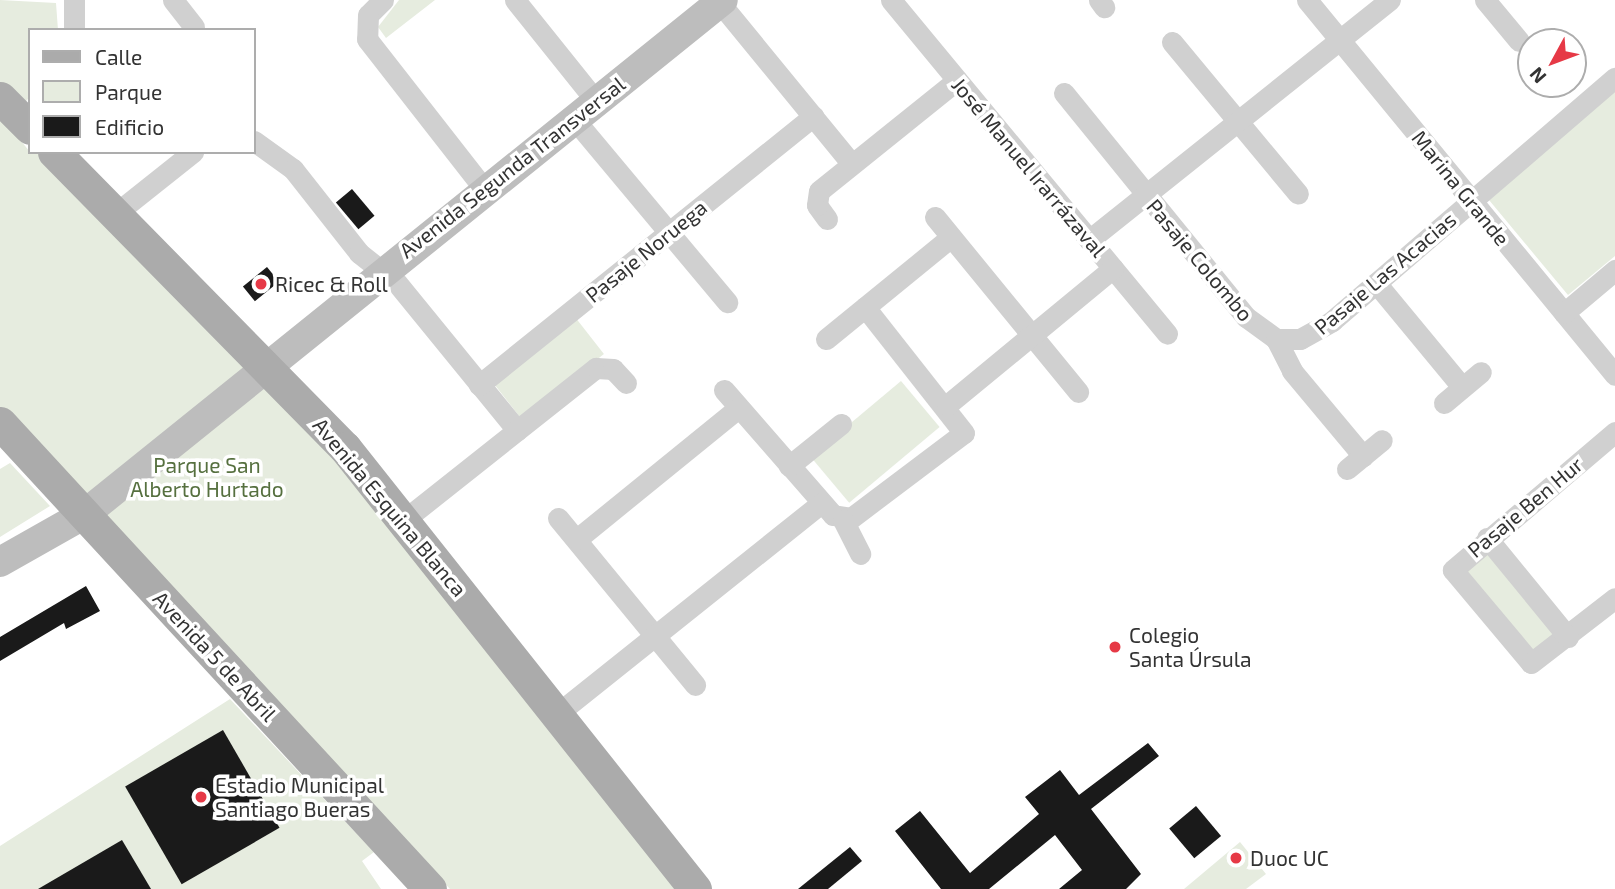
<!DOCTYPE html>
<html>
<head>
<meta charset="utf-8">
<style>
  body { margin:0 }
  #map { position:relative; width:1615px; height:889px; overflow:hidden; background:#fff; font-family:"Exo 2",sans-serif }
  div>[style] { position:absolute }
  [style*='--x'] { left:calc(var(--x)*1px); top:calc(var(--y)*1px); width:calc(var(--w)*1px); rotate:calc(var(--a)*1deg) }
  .green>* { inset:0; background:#e6ecdf; transform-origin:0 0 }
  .building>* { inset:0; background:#1a1a1a; transform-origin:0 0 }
  .minor>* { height:21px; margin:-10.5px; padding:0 10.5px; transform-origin:10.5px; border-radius:10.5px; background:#d0d0d0 }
  .secondary>* { height:30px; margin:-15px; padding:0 15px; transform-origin:15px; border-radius:15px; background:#bdbdbd }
  .primary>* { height:33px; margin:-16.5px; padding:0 16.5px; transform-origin:16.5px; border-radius:16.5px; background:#ababab }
  .dots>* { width:19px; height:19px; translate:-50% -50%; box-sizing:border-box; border:4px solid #fff; border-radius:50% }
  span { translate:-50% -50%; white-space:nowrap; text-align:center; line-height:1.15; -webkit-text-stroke:7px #fff; paint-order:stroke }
  .street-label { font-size:21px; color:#333 }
  .poi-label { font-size:21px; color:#333 }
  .left { translate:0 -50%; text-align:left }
  .park-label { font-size:21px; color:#56703f }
  .legend { position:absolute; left:28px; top:28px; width:228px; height:126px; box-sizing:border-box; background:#fff; border:2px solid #adadad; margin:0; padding:9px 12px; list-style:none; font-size:21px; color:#333 }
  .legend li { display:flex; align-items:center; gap:14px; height:35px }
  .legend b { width:35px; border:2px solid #adadad }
  .north { position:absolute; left:1517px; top:28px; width:70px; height:70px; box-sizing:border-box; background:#fff; border:2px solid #adadad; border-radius:50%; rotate:229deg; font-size:19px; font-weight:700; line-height:28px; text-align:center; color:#333 }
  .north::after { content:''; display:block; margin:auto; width:24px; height:32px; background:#e63946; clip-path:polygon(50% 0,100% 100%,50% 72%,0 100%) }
</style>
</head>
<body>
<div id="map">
  <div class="green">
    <i style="clip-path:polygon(0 0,56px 3px,58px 30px,30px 30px,30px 97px,20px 107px,0 85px)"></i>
    <i style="clip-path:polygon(399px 0,435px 0,386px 38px,378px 27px)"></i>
    <i style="clip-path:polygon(1615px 91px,1615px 256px,1568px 295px,1489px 200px)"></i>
    <i style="clip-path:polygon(0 115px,30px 152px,37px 152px,337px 458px,682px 889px,450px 889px,0 412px)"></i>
    <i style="left:575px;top:317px;width:47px;height:105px;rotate:52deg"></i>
    <i style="left:901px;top:381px;width:60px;height:118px;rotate:50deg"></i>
    <i style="clip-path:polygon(10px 463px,50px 506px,0 537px,0 469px)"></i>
    <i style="clip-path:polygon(1483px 548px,1556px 630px,1534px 658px,1460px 577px)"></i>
    <i style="clip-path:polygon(230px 699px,374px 852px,362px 861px,381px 889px,0 889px,0 846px)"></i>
    <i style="clip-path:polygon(1240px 842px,1266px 874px,1246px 889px,1184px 889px)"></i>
  </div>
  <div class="building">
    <i style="left:352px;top:189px;width:35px;height:21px;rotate:50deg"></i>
    <i style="left:267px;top:267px;width:19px;height:31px;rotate:51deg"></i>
    <i style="clip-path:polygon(86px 586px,100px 611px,66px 629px,64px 623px,0 661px,0 637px)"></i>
    <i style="left:223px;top:730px;width:113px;height:113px;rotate:60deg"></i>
    <i style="clip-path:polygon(1148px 743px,1159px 756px,1091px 809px,1141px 874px,1126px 889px,1059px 889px,1082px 870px,1055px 835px,989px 889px,941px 889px,895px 831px,920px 811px,970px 873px,1039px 814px,1025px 797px,1060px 770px,1079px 795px)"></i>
    <i style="left:1196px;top:806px;width:39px;height:35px;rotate:50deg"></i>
    <i style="clip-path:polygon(122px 840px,151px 889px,38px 889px)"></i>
    <i style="clip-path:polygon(850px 847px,862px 861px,828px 889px,798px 889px)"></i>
  </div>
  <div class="minor">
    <i style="--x:74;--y:0;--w:30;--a:90"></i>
    <i style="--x:173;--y:0;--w:34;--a:52"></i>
    <i style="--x:383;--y:0;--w:21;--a:135"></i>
    <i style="--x:368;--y:15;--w:24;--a:92"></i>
    <i style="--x:367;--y:39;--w:190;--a:52"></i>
    <i style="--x:515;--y:0;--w:129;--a:51.3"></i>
    <i style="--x:891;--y:0;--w:433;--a:50.4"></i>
    <i style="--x:1099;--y:0;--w:9;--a:54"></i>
    <i style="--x:1307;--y:0;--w:485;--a:50.6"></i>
    <i style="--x:1485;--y:0;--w:53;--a:50.3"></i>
    <i style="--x:720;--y:3;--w:208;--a:50.7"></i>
    <i style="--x:1172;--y:42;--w:197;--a:50.3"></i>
    <i style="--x:1064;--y:93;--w:289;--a:50.9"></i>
    <i style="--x:1246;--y:317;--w:37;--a:36"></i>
    <i style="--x:1276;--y:339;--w:36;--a:63"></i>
    <i style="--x:1292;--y:371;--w:111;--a:50.1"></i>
    <i style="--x:574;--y:119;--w:239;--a:50.1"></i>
    <i style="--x:254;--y:141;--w:48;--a:35.7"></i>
    <i style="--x:293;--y:169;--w:107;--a:51.8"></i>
    <i style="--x:359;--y:253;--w:48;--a:38.3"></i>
    <i style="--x:397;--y:283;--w:190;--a:50.8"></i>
    <i style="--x:115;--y:214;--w:100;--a:-38.5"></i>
    <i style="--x:935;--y:217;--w:226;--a:50.7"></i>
    <i style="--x:827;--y:219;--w:17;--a:-126"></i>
    <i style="--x:817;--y:205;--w:14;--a:-82"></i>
    <i style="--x:819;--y:191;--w:177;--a:-38.8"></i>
    <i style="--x:1089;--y:240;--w:385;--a:-38.6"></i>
    <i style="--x:1376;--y:283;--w:135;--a:50.4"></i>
    <i style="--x:1564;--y:313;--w:67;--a:-40.1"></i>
    <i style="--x:826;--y:339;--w:161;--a:-39.2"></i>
    <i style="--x:1276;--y:339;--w:24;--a:0"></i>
    <i style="--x:1300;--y:339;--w:37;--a:-29"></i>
    <i style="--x:1332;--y:321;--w:373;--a:-40.7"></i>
    <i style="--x:479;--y:385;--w:429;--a:-38.8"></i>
    <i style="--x:724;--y:390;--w:166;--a:48.9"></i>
    <i style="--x:833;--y:515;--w:18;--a:9"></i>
    <i style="--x:851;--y:518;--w:141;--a:-37"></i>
    <i style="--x:964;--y:433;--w:160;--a:-128.2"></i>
    <i style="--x:1444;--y:403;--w:48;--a:-40"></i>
    <i style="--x:947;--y:405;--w:215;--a:-39.5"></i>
    <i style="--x:1615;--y:432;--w:213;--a:139.6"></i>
    <i style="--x:1453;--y:570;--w:121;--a:50"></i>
    <i style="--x:1531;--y:663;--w:106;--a:-37.7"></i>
    <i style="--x:789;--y:466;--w:67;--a:-38.9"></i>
    <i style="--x:1347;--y:469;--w:45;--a:-39.6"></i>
    <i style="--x:558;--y:518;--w:216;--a:50.6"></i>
    <i style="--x:404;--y:520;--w:245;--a:-38.4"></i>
    <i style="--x:596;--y:368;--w:17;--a:3"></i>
    <i style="--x:613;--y:369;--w:19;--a:47"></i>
    <i style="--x:843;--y:520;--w:38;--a:63"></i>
    <i style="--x:1487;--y:538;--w:128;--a:50.7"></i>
    <i style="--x:577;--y:539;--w:208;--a:-39.1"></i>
    <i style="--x:557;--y:714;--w:338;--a:-38.6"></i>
  </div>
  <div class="secondary">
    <i style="--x:0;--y:562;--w:98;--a:-29.5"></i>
    <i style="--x:85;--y:514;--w:819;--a:-38.86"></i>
  </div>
  <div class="primary">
    <i style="--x:0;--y:98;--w:42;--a:45"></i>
    <i style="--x:54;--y:152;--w:415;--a:45.5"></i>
    <i style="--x:345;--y:448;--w:563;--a:51.56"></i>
    <i style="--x:0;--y:423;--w:634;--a:47.3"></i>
  </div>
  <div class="dots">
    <i style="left:261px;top:284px;background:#e63946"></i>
    <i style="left:1115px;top:647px;background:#e63946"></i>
    <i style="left:201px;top:797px;background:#e63946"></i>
    <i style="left:1236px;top:858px;background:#e63946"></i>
  </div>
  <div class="street-label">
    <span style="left:512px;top:167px;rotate:-38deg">Avenida Segunda Transversal</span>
    <span style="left:1029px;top:167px;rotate:50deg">José Manuel Irarrázaval</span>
    <span style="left:1461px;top:188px;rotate:51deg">Marina Grande</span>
    <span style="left:646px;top:251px;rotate:-39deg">Pasaje Noruega</span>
    <span style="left:1200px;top:260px;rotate:50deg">Pasaje Colombo</span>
    <span style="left:1385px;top:273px;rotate:-40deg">Pasaje Las Acacias</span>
    <span style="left:390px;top:507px;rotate:50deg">Avenida Esquina Blanca</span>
    <span style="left:1525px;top:507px;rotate:-40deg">Pasaje Ben Hur</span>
    <span style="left:215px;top:656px;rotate:47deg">Avenida 5 de Abril</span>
  </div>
  <div class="poi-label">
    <span class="left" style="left:275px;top:284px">Ricec &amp; Roll</span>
    <span class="left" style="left:1129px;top:647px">Colegio<br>Santa Úrsula</span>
    <span class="left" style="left:215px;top:797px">Estadio Municipal<br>Santiago Bueras</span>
    <span class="left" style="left:1250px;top:858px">Duoc UC</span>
  </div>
  <div class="park-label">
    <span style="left:207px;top:477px">Parque San<br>Alberto Hurtado</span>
  </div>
  <ul class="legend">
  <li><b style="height:9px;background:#ababab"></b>Calle</li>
  <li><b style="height:19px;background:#e6ecdf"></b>Parque</li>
  <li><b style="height:19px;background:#1a1a1a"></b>Edificio</li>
  </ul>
  <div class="north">N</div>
</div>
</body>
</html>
